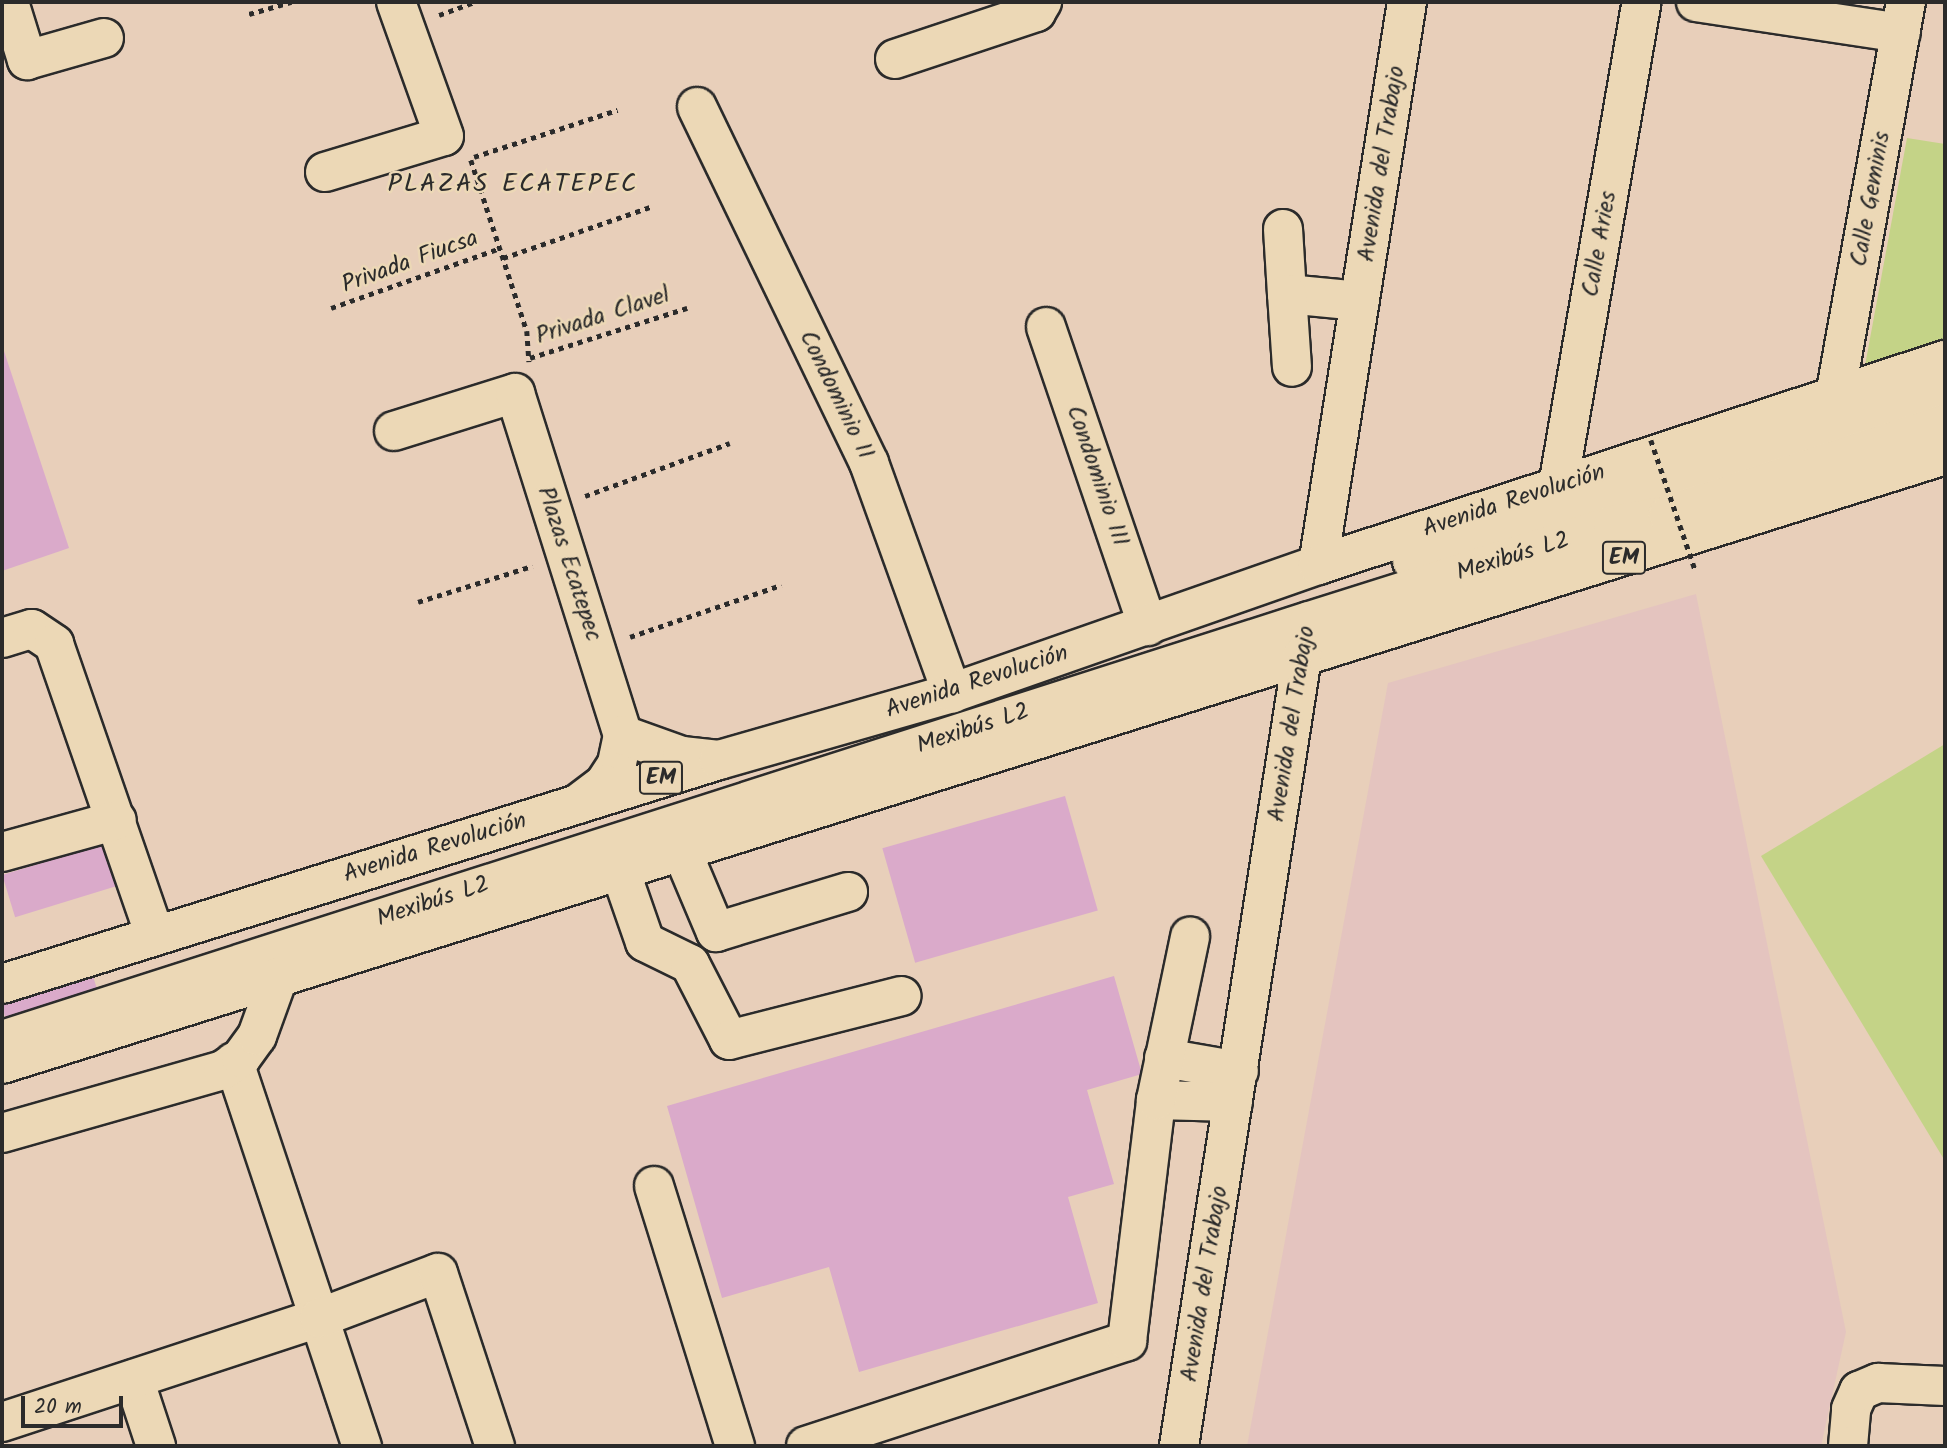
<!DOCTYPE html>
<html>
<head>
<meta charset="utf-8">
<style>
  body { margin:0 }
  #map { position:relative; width:1947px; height:1448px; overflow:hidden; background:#e8cfba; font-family:Kalam,sans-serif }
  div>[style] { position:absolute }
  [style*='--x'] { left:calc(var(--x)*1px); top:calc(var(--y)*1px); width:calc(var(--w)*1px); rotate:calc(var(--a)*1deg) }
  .built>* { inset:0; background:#e4c4bf }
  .green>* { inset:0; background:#c4d387 }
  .building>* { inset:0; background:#daaaca; transform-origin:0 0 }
  .path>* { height:4.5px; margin-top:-2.25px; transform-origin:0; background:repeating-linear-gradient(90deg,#2b2b2b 0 5px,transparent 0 10px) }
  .roads { filter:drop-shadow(2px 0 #2b2b2b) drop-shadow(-2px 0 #2b2b2b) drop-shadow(0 2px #2b2b2b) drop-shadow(0 -2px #2b2b2b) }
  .minor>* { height:38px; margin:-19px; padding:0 19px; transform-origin:19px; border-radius:19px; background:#ecd8b6 }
  .major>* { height:38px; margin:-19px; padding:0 19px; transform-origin:19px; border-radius:19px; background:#ecd8b6 }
  .path-bridge>* { height:4.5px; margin-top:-2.25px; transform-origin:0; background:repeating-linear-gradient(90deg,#2b2b2b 0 5px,transparent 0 10px) }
  span { translate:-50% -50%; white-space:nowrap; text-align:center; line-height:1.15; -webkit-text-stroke:5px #ecd8b6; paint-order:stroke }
  .shield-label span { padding:2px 5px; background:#ecd8b6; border:2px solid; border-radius:5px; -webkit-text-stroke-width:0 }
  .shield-label { font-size:23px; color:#2b2b2b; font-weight:700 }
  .street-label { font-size:24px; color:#2b2b2b }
  .neighbourhood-label { font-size:26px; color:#2b2b2b; letter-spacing:2px }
  .frame { position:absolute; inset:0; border:4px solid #2b2b2b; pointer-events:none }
  .scale { position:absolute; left:21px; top:1396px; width:102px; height:32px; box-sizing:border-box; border:4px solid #2b2b2b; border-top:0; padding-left:9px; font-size:21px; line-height:24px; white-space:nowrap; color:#2b2b2b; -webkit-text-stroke:5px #ecd8b6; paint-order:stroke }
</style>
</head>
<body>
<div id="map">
  <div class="built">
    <i style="clip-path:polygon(1696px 594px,1846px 1332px,1821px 1446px,1247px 1446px,1388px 683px)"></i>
  </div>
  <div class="green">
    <i style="clip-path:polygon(1907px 138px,1945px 144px,1945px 343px,1864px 371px)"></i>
    <i style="clip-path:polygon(1945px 744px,1945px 1161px,1761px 856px)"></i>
  </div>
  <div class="building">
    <i style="clip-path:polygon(2px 345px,69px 548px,2px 571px)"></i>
    <i style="left:1065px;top:796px;width:119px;height:190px;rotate:74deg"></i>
    <i style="left:117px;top:840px;width:44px;height:120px;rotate:73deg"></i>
    <i style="left:93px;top:976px;width:31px;height:96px;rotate:73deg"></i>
    <i style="clip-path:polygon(1114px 976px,1142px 1074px,1087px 1090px,1114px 1184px,1068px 1197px,1098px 1303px,859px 1372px,829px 1267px,722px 1298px,667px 1106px)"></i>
  </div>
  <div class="path">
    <i style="--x:249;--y:14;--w:44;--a:-15.9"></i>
    <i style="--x:439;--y:15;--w:38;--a:-20"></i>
    <i style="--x:474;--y:157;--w:151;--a:-18.2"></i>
    <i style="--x:471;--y:160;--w:180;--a:71.9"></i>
    <i style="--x:527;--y:331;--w:31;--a:86"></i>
    <i style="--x:503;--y:258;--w:159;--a:-19.1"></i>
    <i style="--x:331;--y:308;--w:179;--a:-19.5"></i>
    <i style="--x:530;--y:358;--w:165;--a:-17.7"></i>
    <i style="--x:585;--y:496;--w:154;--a:-20.1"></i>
    <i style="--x:418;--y:602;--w:120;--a:-17.5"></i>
    <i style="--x:630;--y:637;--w:160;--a:-19"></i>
  </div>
  <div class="roads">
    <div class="minor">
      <i style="--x:9;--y:2;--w:61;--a:72.8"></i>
      <i style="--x:27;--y:60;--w:80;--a:-15.9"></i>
      <i style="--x:1696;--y:2;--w:207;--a:8.6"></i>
      <i style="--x:895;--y:59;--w:149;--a:-18.4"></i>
      <i style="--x:1036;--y:12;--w:12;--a:-59"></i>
      <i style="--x:697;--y:107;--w:395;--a:64.2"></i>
      <i style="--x:869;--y:463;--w:245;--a:70.2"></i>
      <i style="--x:325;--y:172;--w:124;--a:-16.8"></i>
      <i style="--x:444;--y:136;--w:142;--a:-109.7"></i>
      <i style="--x:1283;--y:229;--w:65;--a:86.5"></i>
      <i style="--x:1287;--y:294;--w:73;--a:5.5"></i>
      <i style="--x:1287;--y:294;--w:73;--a:86.1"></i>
      <i style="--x:1046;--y:327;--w:316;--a:71.2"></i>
      <i style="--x:1835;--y:396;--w:400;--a:-79.8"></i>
      <i style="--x:394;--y:431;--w:127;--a:-17.4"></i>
      <i style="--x:515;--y:393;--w:359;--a:72.5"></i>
      <i style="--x:623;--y:735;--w:30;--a:102"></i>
      <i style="--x:617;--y:764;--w:24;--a:123"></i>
      <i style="--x:604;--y:784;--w:34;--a:143"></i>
      <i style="--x:1558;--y:486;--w:491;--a:-80.2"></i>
      <i style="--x:1412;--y:561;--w:561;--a:-18.18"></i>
      <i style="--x:2;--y:638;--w:31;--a:-17"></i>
      <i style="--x:32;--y:629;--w:27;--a:34"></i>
      <i style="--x:54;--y:644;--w:309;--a:70.9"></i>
      <i style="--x:623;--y:735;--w:63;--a:19.6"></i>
      <i style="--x:682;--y:756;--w:37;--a:6"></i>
      <i style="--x:2;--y:852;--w:119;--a:-15.5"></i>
      <i style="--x:683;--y:854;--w:85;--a:67.1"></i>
      <i style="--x:716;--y:932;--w:138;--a:-16.9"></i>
      <i style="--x:621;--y:873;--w:73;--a:70.8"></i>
      <i style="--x:645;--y:942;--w:50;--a:26.1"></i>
      <i style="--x:690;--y:964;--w:85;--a:62.8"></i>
      <i style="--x:729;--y:1040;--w:178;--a:-14.3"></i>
      <i style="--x:2;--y:1040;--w:1373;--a:-17.77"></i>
      <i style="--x:1309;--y:621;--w:319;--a:-17.5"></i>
      <i style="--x:1613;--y:525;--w:56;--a:-10.3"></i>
      <i style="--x:1668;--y:515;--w:292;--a:-18.2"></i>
      <i style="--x:1164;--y:1058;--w:76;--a:9.8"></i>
      <i style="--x:234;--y:1062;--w:405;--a:71.6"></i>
      <i style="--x:1156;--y:1100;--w:77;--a:1.5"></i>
      <i style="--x:2;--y:1133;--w:230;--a:-15.9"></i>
      <i style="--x:223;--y:1070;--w:22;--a:-34"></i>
      <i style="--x:241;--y:1058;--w:27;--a:-54"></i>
      <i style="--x:257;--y:1036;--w:62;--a:-70.1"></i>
      <i style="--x:654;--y:1186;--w:272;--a:72.7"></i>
      <i style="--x:134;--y:1379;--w:71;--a:71.8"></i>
      <i style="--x:2;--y:1422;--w:334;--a:-18.2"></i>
      <i style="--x:319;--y:1318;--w:127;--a:-20.7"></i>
      <i style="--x:438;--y:1273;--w:182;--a:71.8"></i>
      <i style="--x:806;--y:1446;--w:338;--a:-18.1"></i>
      <i style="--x:1127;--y:1341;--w:243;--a:-83.1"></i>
      <i style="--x:1156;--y:1100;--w:167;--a:-78.2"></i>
      <i style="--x:1848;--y:1446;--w:37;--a:-85"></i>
      <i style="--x:1851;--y:1409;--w:20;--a:-66"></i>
      <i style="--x:1859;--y:1391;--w:21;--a:-23"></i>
      <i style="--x:1878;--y:1383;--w:67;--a:2.6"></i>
    </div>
    <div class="major">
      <i style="--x:1318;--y:565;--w:570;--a:-81.02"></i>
      <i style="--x:2;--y:984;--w:751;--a:-17.35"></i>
      <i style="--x:719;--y:760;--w:242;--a:-16"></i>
      <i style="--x:952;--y:693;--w:388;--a:-19.3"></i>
      <i style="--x:1318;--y:565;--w:660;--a:-18.11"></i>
      <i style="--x:2;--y:1064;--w:2036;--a:-17.4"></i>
      <i style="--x:1179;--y:1446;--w:799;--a:-81.14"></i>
    </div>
  </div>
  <div class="path-bridge">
    <i style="--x:1651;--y:440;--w:136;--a:71.2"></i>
  </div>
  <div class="shield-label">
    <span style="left:1624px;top:558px">EM</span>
    <span style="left:661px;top:778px">EM</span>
  </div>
  <div class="street-label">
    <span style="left:1382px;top:164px;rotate:-81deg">Avenida del Trabajo</span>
    <span style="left:1871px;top:199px;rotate:-80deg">Calle Geminis</span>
    <span style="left:1600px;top:244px;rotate:-80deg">Calle Aries</span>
    <span style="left:410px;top:262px;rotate:-20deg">Privada Fiucsa</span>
    <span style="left:603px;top:316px;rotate:-18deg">Privada Clavel</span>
    <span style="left:836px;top:395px;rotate:64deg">Condominio II</span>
    <span style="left:1097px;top:476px;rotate:71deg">Condominio III</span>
    <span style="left:1514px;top:501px;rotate:-18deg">Avenida Revolución</span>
    <span style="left:1513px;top:557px;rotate:-17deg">Mexibús L2</span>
    <span style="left:569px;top:564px;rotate:72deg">Plazas Ecatepec</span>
    <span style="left:977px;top:682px;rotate:-18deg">Avenida Revolución</span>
    <span style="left:1292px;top:724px;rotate:-81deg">Avenida del Trabajo</span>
    <span style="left:973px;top:729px;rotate:-18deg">Mexibús L2</span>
    <span style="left:435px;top:848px;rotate:-17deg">Avenida Revolución</span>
    <span style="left:433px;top:902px;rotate:-18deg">Mexibús L2</span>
    <span style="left:1205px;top:1284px;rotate:-81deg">Avenida del Trabajo</span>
  </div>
  <div class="neighbourhood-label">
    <span style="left:513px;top:185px">PLAZAS ECATEPEC</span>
  </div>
  <div class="frame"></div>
  <div class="scale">20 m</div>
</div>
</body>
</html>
